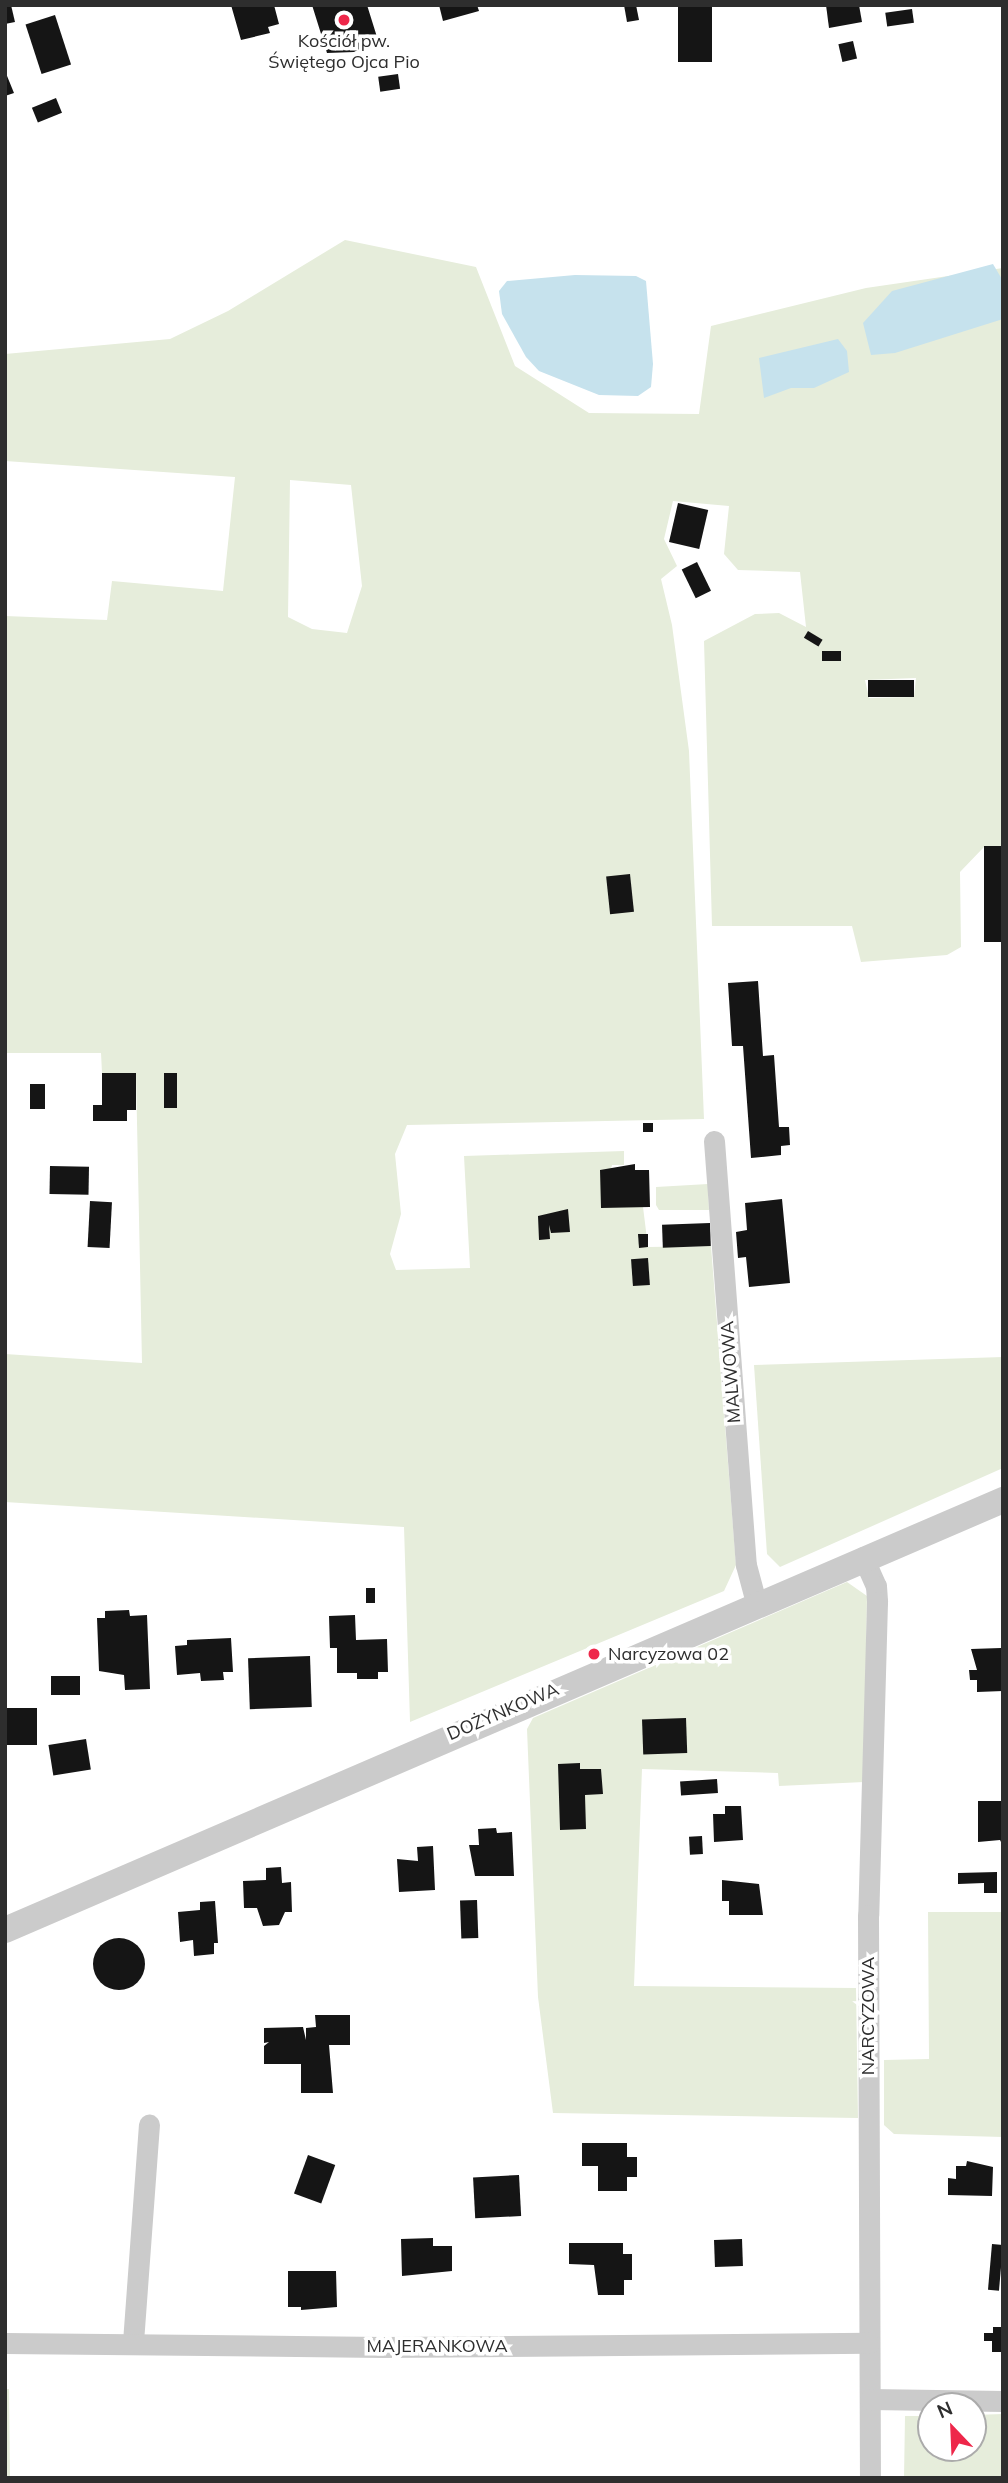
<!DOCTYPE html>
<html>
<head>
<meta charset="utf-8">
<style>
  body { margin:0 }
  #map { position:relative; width:1008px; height:2483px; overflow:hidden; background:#fff; font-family:Mulish,sans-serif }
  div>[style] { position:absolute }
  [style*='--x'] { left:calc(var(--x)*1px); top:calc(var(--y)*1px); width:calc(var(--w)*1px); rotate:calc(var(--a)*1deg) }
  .green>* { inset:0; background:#e6eddb }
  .water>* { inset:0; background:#c6e2ed }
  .building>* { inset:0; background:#151515; transform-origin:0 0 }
  .round { border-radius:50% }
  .minor>* { height:21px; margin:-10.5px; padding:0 10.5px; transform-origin:10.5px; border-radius:10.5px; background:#cbcbcb }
  .tertiary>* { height:26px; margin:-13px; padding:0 13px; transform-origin:13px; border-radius:13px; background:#cbcbcb }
  .dots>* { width:19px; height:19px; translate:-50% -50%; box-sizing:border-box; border:4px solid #fff; border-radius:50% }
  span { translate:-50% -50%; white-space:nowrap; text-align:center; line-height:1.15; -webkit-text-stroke:7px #fff; paint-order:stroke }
  .poi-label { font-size:18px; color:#2e2e2e }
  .left { translate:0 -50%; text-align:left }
  .street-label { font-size:18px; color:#2e2e2e }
  .frame { position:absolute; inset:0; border:7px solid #2e2e2e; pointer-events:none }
  .north { position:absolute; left:917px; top:2392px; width:70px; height:70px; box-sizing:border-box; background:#fff; border:2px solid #ababab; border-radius:50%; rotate:337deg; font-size:19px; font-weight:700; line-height:28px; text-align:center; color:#2e2e2e }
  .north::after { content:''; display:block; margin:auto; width:24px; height:32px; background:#ee274a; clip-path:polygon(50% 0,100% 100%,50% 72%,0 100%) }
</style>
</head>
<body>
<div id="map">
  <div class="green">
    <i style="clip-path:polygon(evenodd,345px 240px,476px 267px,515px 366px,589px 413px,699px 414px,711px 326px,866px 288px,1003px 268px,1003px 846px,984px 847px,960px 872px,961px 947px,947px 955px,861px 962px,852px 926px,712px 926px,704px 641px,755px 614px,779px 613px,806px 627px,800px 572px,738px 570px,724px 554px,729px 506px,673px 501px,664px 539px,677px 566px,661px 579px,672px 625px,689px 751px,704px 1119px,407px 1125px,395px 1154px,401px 1214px,390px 1254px,396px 1270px,470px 1268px,464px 1156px,624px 1151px,624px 1165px,612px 1165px,611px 1170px,643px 1207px,648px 1247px,711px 1246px,736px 1565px,724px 1591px,410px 1722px,404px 1527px,5px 1502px,5px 1354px,142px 1363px,136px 1074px,102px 1073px,101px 1053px,5px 1053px,5px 616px,107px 620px,112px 581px,223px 591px,235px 477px,5px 461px,5px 354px,170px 339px,228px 311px,345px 240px,290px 480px,351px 485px,362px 586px,347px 633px,312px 629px,288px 617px,290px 480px,345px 240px,916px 678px,914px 697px,869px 698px,865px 680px,916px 678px)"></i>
    <i style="clip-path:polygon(708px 1184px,709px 1210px,659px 1210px,656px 1205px,656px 1187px)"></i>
    <i style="clip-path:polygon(1003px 1357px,1003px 1468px,780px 1567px,767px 1554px,754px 1365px)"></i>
    <i style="clip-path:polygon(847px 1582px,867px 1596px,864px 1782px,779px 1786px,778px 1773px,642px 1769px,634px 1986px,856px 1988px,858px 2118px,553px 2113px,538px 1997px,527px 1729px,533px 1718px)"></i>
    <i style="clip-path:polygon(928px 1912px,1003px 1912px,1003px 2137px,894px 2134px,884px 2125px,884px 2060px,929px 2059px)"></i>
    <i style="clip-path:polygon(5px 2389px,9px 2389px,10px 2478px,5px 2478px)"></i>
    <i style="clip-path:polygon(1003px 2414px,1003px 2478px,904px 2478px,905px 2416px,931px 2416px,931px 2448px,973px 2448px,973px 2415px)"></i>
  </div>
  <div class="water">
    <i style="clip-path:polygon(993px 264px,1003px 281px,1003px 319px,895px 353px,871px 355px,863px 323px,892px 291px)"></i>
    <i style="clip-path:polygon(575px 275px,636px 276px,646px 281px,653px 364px,651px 387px,638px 396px,599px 395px,539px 371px,526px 357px,502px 314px,499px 291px,507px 281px)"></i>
    <i style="clip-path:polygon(838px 339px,847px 351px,849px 372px,814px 388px,791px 388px,764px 398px,759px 358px)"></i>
  </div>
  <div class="building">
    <i style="clip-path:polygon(5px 5px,11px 5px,15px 22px,5px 24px)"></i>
    <i style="clip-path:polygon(231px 5px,274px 5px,279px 24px,268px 27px,270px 33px,241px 40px)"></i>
    <i style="clip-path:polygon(312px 5px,367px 5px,377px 37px,359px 43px,361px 48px,354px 52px,327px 53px)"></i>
    <i style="clip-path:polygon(439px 5px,477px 5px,479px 11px,443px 21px)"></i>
    <i style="clip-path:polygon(624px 5px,636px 5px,639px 20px,627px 22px)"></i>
    <i style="left:678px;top:5px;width:34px;height:57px"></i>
    <i style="clip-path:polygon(826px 5px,859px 5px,862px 22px,829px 28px)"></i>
    <i style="left:912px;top:9px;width:14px;height:27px;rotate:82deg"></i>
    <i style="left:55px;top:15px;width:52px;height:31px;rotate:72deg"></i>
    <i style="left:853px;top:41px;width:18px;height:15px;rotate:77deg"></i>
    <i style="clip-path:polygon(5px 71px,14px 93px,5px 96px)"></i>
    <i style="left:398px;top:74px;width:15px;height:20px;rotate:82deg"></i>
    <i style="left:56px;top:98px;width:16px;height:26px;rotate:68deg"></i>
    <i style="left:678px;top:503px;width:31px;height:40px;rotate:13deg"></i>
    <i style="left:697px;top:562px;width:32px;height:17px;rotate:64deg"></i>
    <i style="left:808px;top:631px;width:17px;height:8px;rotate:31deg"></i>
    <i style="left:822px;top:651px;width:19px;height:10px"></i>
    <i style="left:914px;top:680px;width:17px;height:46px;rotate:90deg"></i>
    <i style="left:1003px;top:846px;width:96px;height:19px;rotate:90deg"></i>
    <i style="left:630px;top:874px;width:38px;height:24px;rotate:84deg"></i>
    <i style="clip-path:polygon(758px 981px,763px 1056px,774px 1055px,779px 1127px,789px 1127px,790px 1145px,781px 1146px,781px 1155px,751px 1158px,743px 1046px,732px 1046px,728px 983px)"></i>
    <i style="clip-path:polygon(102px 1073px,136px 1073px,136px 1110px,127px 1110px,127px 1121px,93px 1121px,93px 1105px,102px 1105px)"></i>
    <i style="left:164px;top:1073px;width:13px;height:35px"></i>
    <i style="left:30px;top:1084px;width:15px;height:25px"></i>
    <i style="left:643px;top:1123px;width:10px;height:9px"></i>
    <i style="clip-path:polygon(635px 1164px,635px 1170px,649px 1170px,650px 1207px,601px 1208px,600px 1170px)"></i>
    <i style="left:50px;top:1166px;width:39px;height:28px;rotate:1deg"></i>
    <i style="clip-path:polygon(782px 1199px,790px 1283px,749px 1287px,746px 1257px,738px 1258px,736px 1232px,747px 1230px,745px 1203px)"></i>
    <i style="left:90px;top:1201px;width:22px;height:46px;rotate:3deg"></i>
    <i style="clip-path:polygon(568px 1209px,570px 1232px,551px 1233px,549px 1225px,550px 1239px,539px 1240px,538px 1216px)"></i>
    <i style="left:710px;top:1223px;width:23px;height:48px;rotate:88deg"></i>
    <i style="clip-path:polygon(638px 1234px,648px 1234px,648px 1247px,639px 1248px)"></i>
    <i style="left:648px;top:1258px;width:27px;height:17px;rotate:86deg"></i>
    <i style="left:366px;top:1588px;width:9px;height:15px"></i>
    <i style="clip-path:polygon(129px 1610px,130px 1616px,147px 1615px,150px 1689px,125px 1690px,124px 1675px,99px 1671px,97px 1618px,105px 1618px,105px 1611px)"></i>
    <i style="clip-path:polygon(355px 1615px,356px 1640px,387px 1639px,388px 1672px,378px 1672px,378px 1679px,357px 1679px,357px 1673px,337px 1673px,337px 1648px,330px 1648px,329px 1616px)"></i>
    <i style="clip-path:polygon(231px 1638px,233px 1672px,223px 1672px,224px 1680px,201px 1681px,200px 1673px,177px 1675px,175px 1646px,187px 1645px,187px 1640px)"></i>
    <i style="clip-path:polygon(1001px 1648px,1003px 1691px,977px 1692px,977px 1680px,970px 1680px,969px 1670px,977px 1670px,971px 1649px)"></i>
    <i style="left:310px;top:1656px;width:51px;height:62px;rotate:88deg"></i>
    <i style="left:80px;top:1676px;width:19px;height:29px;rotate:90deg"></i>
    <i style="left:5px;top:1708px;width:32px;height:37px"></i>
    <i style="left:686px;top:1718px;width:35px;height:44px;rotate:88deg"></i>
    <i style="left:86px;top:1739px;width:31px;height:38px;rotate:81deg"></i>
    <i style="clip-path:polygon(580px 1763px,580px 1769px,601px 1769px,603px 1794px,585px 1795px,586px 1829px,560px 1830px,558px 1764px)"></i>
    <i style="left:717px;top:1779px;width:14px;height:37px;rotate:86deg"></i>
    <i style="clip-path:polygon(978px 1801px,1003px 1801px,1003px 1846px,1000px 1840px,978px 1842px)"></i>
    <i style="clip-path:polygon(725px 1806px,741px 1806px,743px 1840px,714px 1842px,713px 1814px,725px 1814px)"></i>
    <i style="clip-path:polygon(496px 1828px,497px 1833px,512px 1832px,514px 1876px,475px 1876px,469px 1845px,479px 1845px,478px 1829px)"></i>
    <i style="left:702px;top:1836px;width:18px;height:13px;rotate:87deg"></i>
    <i style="clip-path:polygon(433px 1846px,435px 1890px,399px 1892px,397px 1859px,418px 1861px,417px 1847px)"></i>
    <i style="clip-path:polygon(281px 1867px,282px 1883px,291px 1882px,292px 1912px,285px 1912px,279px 1925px,263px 1926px,257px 1908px,244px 1908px,243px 1881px,266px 1880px,266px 1868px)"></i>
    <i style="clip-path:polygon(997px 1872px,997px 1893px,984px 1893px,984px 1883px,958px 1884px,958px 1873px)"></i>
    <i style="clip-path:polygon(722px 1880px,759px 1884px,763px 1915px,729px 1915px,729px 1901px,722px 1901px)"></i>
    <i style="left:477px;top:1900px;width:38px;height:17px;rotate:88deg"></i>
    <i style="clip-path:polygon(215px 1901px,218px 1943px,214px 1943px,214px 1954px,194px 1956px,193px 1940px,180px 1942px,178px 1912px,200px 1910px,200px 1902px)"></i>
    <i class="round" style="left:93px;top:1938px;width:52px;height:52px"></i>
    <i style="clip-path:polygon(315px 2015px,350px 2015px,350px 2045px,329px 2045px,333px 2093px,301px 2093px,301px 2064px,264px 2064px,264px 2046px,269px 2042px,264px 2043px,264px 2028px,303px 2027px,306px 2040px,306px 2028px,316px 2027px)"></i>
    <i style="clip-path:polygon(582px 2143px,627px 2143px,627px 2157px,637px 2157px,637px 2177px,627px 2177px,627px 2191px,598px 2191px,598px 2166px,582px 2166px)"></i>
    <i style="left:308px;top:2155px;width:29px;height:41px;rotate:20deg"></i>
    <i style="clip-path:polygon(967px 2161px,993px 2167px,992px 2196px,948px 2195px,948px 2178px,956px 2179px,956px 2166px,966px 2166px)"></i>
    <i style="left:519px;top:2175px;width:41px;height:46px;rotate:87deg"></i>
    <i style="clip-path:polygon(433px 2238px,433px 2246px,452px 2246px,452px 2271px,402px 2276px,401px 2239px)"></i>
    <i style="left:742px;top:2239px;width:27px;height:28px;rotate:88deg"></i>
    <i style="clip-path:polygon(569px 2243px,623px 2243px,623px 2254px,632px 2254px,632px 2280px,624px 2280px,624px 2295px,598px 2295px,594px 2265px,569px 2264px)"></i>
    <i style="left:992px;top:2244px;width:11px;height:46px;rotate:5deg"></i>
    <i style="clip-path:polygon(288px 2271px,336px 2271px,337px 2307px,301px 2310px,301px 2307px,288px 2307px)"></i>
    <i style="clip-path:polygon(993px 2327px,1003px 2327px,1003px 2352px,992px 2352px,992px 2341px,984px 2341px,984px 2333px,993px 2333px)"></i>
  </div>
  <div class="minor">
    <i style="--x:714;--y:1141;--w:425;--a:85.7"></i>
    <i style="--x:746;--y:1565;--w:39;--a:75"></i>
    <i style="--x:863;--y:1557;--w:32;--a:66"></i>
    <i style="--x:876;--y:1586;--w:16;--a:86"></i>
    <i style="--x:877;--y:1602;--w:313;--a:91.6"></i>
    <i style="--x:868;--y:1915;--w:563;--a:89.8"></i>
    <i style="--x:133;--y:2342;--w:218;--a:-85.8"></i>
    <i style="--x:5;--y:2343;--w:378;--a:0.6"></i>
    <i style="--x:383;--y:2347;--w:486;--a:-0.5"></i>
    <i style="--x:870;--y:2399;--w:133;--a:0.9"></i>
  </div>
  <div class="tertiary">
    <i style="--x:5;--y:1930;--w:1087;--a:-23.31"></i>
  </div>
  <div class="dots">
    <i style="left:344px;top:20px;background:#ee274a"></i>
    <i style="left:594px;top:1654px;background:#ee274a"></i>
  </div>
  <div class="poi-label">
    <span style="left:344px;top:52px">Kościół pw.<br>Świętego Ojca Pio</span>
    <span class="left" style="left:608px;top:1654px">Narcyzowa 02</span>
  </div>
  <div class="street-label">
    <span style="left:731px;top:1372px;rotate:-94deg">MALWOWA</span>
    <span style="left:503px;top:1712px;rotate:-23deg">DOŻYNKOWA</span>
    <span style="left:868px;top:2016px;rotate:-90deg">NARCYZOWA</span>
    <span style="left:437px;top:2346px">MAJERANKOWA</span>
  </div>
  <div class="frame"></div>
  <div class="north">N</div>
</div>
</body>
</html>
